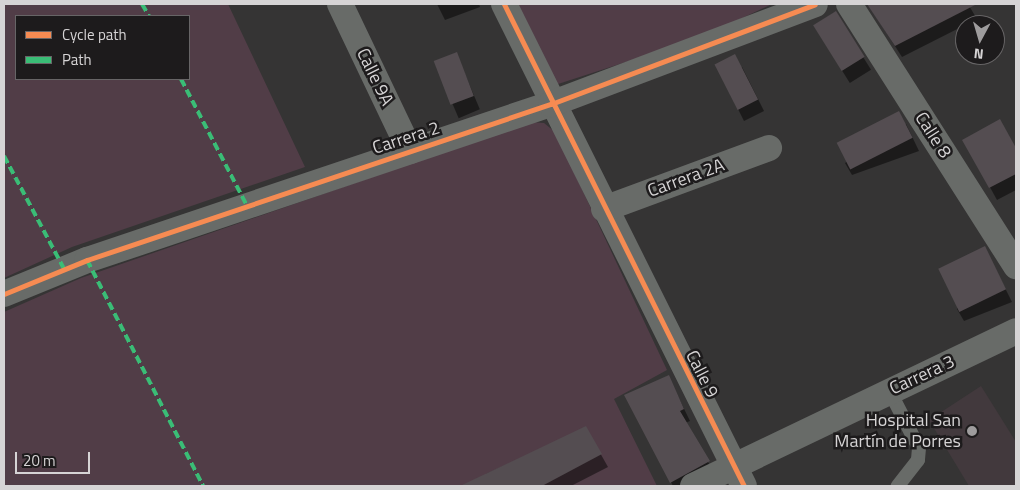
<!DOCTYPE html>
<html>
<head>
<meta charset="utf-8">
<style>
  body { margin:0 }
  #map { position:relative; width:1020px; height:490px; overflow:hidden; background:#353434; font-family:"Titillium Web",sans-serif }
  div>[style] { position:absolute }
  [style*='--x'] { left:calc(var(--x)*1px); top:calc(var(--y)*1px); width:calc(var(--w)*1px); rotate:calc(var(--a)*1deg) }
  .built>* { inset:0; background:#42393d }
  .green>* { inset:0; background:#513d47 }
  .shadow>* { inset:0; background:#0007; transform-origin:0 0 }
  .building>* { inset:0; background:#544d51; transform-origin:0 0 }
  .lane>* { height:14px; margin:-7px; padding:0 7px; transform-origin:7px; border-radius:7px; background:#686b68 }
  .street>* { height:26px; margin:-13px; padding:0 13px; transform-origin:13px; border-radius:13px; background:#686b68 }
  .quiet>* { height:4px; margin-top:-2px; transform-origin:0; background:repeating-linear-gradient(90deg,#3abd76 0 8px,transparent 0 12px) }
  .cycleway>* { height:5px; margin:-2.5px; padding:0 2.5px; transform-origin:2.5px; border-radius:2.5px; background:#f68b52 }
  .dots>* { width:14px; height:14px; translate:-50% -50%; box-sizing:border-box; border:2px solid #1d1b1c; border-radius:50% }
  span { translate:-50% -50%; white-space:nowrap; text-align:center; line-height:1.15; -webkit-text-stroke:5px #1d1b1c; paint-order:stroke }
  .street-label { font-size:18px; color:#d6d4d5 }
  .poi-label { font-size:18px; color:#d6d4d5 }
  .right { translate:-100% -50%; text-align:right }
  .frame { position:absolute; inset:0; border:5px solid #d6d4d5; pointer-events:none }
  .legend { position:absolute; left:15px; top:15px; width:175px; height:65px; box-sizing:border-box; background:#1d1b1c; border:1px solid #676566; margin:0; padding:6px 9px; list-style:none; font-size:15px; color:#d6d4d5 }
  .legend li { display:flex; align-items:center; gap:10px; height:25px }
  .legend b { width:25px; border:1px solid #676566 }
  .north { position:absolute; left:955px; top:15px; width:50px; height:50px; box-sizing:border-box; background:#1d1b1c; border:1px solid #676566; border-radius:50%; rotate:186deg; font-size:14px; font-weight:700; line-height:20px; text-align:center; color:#d6d4d5 }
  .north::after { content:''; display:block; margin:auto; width:18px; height:22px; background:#9e9c9d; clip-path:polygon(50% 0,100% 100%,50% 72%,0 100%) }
  .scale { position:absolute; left:15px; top:452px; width:75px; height:22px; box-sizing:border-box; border:2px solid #d6d4d5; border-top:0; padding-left:6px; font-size:15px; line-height:18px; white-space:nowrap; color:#d6d4d5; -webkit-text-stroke:4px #1d1b1c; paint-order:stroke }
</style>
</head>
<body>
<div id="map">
  <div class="built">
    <i style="clip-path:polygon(981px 386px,1016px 442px,1016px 486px,969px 486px,929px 420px)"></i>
  </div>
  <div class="green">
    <i style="clip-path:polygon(evenodd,4px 4px,228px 4px,305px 167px,72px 247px,4px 278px,4px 4px,16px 16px,189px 16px,189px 79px,16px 79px,16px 16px)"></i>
    <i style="clip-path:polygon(511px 4px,772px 4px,700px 38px,555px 85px)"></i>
    <i style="clip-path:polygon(531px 122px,544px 123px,555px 132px,667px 370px,614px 399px,657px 486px,4px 486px,4px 312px,81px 278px)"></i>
  </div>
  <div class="shadow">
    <i style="clip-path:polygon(437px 4px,479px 4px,480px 7px,445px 20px)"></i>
    <i style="clip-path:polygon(868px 4px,968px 4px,977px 19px,902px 57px)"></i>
    <i style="left:835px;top:12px;width:68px;height:25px;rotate:58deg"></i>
    <i style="left:456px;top:53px;width:61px;height:23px;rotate:67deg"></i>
    <i style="clip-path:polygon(716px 65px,742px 67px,764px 111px,744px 121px)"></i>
    <i style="clip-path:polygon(1000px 121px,1016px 150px,1016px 190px,997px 200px,964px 140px)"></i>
    <i style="clip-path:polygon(906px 124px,919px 151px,852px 175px,845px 163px)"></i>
    <i style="clip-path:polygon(985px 248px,1012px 302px,964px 321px,957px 309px)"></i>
    <i style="clip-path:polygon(668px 376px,690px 421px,685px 423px,715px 474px,693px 486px,673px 486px,626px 396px)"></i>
    <i style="clip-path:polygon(586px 428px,608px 467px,571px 486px,493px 486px,486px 474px)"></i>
  </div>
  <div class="building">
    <i style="clip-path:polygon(867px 4px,977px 4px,895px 46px)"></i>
    <i style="left:836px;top:11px;width:54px;height:27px;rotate:58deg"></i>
    <i style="left:457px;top:52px;width:47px;height:25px;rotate:69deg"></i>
    <i style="left:735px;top:54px;width:51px;height:23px;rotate:63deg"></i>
    <i style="left:899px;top:111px;width:30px;height:70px;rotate:63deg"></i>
    <i style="clip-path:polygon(1000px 119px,1016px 148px,1016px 174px,989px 188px,962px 140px)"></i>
    <i style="left:985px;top:246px;width:48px;height:52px;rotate:64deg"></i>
    <i style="clip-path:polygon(669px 375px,684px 409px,680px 411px,710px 461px,670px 483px,624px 395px)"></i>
    <i style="clip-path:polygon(586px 426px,602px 454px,542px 486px,460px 486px)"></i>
  </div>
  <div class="lane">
    <i style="--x:889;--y:390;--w:65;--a:62.7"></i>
    <i style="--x:919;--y:448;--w:12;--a:95"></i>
    <i style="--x:918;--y:460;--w:33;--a:128"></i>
  </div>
  <div class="street">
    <i style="--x:340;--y:4;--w:163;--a:64.5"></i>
    <i style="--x:504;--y:4;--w:538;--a:63.53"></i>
    <i style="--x:849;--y:4;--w:311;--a:57.5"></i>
    <i style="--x:604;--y:209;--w:176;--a:-20.3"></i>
    <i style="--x:4;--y:294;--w:90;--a:-22.3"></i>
    <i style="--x:87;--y:260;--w:490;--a:-18.6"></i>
    <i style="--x:551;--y:104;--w:282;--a:-20.7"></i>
    <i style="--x:693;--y:486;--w:358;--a:-25.6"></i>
  </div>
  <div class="quiet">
    <i style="--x:142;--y:4;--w:14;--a:60"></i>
    <i style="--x:181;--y:79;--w:143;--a:62.5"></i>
    <i style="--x:4;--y:156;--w:128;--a:62"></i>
    <i style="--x:87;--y:260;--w:254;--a:62.8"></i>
  </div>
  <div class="cycleway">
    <i style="--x:504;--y:4;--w:538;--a:63.53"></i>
    <i style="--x:4;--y:294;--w:90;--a:-22.3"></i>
    <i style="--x:87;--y:260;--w:490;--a:-18.6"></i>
    <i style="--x:551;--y:104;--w:282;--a:-20.7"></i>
  </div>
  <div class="dots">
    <i style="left:972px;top:431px;background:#9e9c9d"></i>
  </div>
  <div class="street-label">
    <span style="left:375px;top:77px;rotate:64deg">Calle 9A</span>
    <span style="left:933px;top:135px;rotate:57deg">Calle 8</span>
    <span style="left:406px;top:138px;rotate:-18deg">Carrera 2</span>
    <span style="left:686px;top:178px;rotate:-20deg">Carrera 2A</span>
    <span style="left:702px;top:374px;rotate:63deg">Calle 9</span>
    <span style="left:922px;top:375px;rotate:-25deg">Carrera 3</span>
  </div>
  <div class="poi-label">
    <span class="right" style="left:961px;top:431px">Hospital San<br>Martín de Porres</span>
  </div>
  <div class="frame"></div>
  <ul class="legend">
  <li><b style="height:6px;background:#f68b52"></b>Cycle path</li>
  <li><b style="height:6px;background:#3abd76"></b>Path</li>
  </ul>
  <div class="north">N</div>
  <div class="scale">20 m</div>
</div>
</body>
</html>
